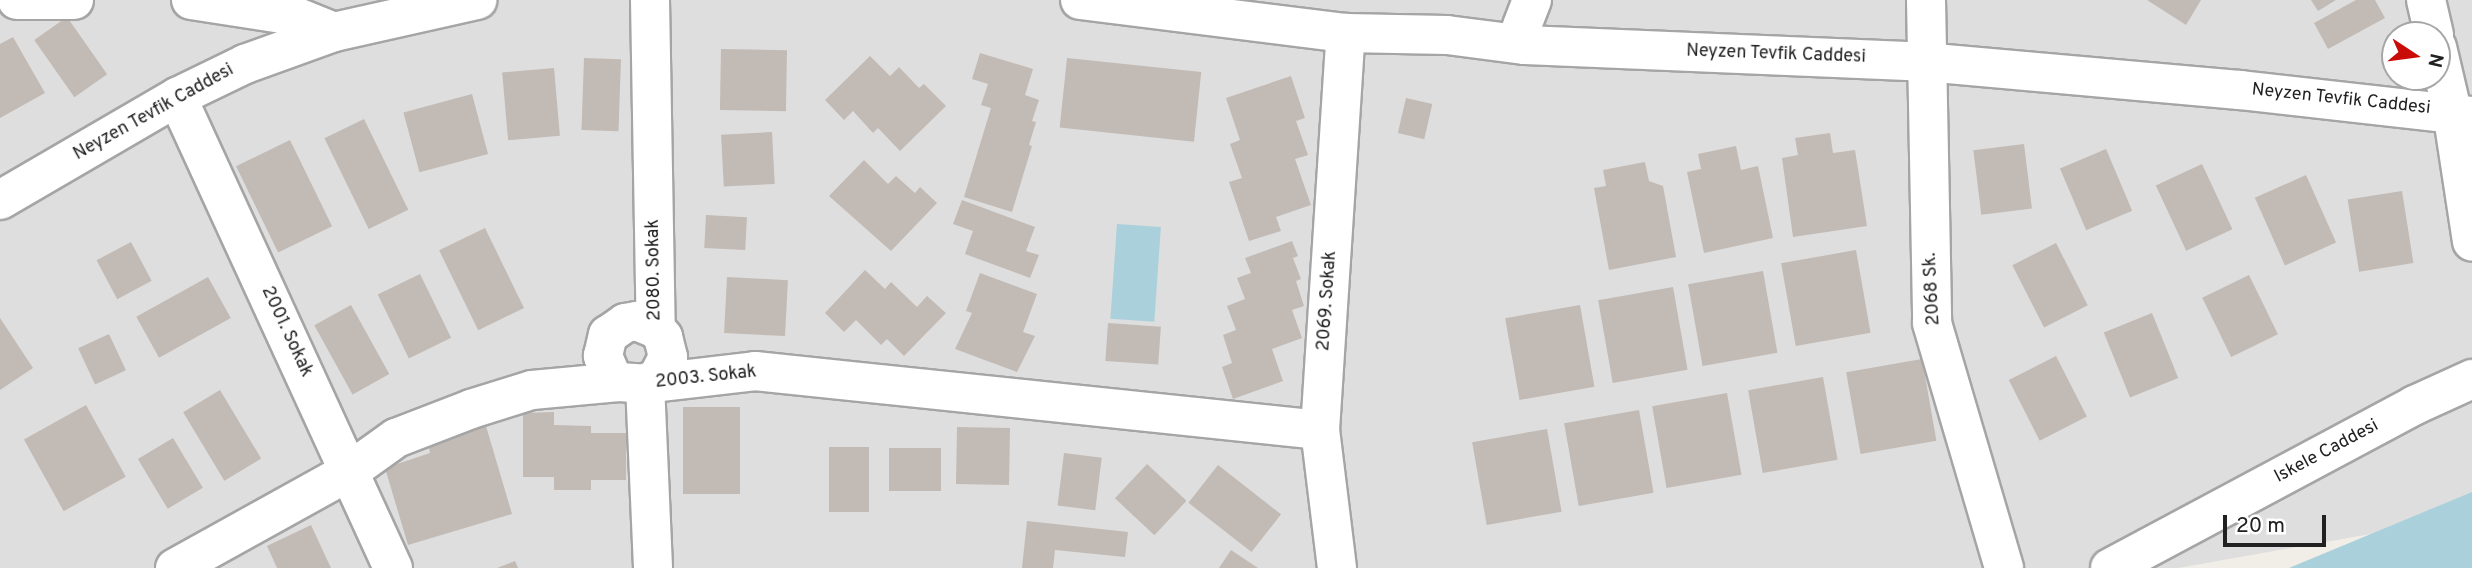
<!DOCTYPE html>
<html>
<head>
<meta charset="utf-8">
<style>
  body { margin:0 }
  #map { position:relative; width:2472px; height:568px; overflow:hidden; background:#f1eee8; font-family:Overpass,sans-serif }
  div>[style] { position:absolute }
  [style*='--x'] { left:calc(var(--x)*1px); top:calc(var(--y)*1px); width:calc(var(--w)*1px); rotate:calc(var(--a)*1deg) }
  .residential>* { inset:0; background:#dfdede }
  .water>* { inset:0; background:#aad0dc; transform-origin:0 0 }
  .building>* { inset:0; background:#c2bab4; transform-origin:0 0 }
  .roads { filter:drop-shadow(2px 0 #a5a5a5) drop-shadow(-2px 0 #a5a5a5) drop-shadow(0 2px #a5a5a5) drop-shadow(0 -2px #a5a5a5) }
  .minor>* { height:38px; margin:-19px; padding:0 19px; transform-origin:19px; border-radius:19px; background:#fff }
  span { translate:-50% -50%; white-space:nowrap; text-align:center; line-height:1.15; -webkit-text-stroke:6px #fff; paint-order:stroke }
  .street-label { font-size:18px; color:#212121 }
  .north { position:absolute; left:2381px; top:21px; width:70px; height:70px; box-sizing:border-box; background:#fff; border:2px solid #a6a6a6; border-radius:50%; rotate:103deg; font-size:19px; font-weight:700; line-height:28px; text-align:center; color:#212121 }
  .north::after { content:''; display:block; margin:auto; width:24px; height:32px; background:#ca0c08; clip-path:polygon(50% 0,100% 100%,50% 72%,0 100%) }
  .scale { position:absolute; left:2223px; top:515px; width:103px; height:32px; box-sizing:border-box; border:4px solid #212121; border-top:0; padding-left:9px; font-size:21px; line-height:24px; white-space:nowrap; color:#212121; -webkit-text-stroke:5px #fff; paint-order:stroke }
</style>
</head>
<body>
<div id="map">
  <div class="residential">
    <i style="clip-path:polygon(evenodd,0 0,2472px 0,2472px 516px,2178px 568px,0 568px,0 0,2395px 35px,2437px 35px,2437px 77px,2395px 77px,2395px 35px)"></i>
  </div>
  <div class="water">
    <i style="left:1117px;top:224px;width:44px;height:95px;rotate:4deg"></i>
    <i style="clip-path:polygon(2472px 492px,2472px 568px,2289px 568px)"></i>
  </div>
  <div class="building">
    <i style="clip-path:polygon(2147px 0,2201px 0,2186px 25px)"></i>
    <i style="clip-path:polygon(2311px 0,2336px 0,2318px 11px)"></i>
    <i style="clip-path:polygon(2356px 0,2375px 0,2385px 18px,2328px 49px,2314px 23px)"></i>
    <i style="left:67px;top:17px;width:70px;height:40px;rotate:55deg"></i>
    <i style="clip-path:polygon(13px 37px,45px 93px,0 118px,0 44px)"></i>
    <i style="left:721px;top:49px;width:66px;height:61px;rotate:1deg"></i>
    <i style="clip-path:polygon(980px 53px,1033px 69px,1025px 95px,1039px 100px,1032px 121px,1036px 122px,1029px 145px,1032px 146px,1012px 212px,964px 197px,991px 108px,981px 105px,988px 84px,972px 79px)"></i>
    <i style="clip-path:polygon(870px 56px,890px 76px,899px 67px,919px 88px,924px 84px,946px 106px,900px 151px,878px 128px,873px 133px,853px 111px,844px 120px,825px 100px)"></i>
    <i style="left:584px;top:58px;width:37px;height:72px;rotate:2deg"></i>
    <i style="left:1067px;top:58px;width:135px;height:70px;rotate:6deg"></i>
    <i style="left:554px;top:68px;width:68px;height:52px;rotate:85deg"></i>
    <i style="clip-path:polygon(1291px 76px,1305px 118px,1296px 121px,1308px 155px,1295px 159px,1311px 205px,1276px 217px,1281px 231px,1249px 241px,1229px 182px,1242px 178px,1230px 144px,1240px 140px,1226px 98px)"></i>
    <i style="left:472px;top:94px;width:62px;height:71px;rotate:75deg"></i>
    <i style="left:1406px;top:98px;width:27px;height:36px;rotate:13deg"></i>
    <i style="left:364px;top:119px;width:101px;height:44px;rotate:64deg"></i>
    <i style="left:772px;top:132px;width:52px;height:51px;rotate:87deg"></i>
    <i style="clip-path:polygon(1830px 133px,1833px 153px,1855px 150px,1867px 226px,1793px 237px,1782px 158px,1798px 155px,1795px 138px)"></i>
    <i style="left:290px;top:140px;width:96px;height:60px;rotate:64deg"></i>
    <i style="left:2024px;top:144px;width:65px;height:51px;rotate:83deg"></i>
    <i style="clip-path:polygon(1736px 146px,1741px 170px,1758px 166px,1773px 238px,1704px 253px,1687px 172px,1701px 169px,1698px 154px)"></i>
    <i style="left:2106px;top:149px;width:67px;height:50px;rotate:67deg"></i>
    <i style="clip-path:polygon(864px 160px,888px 184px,896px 176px,915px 193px,920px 187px,937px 203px,891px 251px,829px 196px)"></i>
    <i style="clip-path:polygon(1645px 162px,1649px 181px,1663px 186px,1676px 257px,1609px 270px,1594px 188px,1606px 186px,1603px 170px)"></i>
    <i style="left:2202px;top:164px;width:72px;height:51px;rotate:65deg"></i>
    <i style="left:2306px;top:175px;width:74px;height:56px;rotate:66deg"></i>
    <i style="left:2402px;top:191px;width:73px;height:55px;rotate:81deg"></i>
    <i style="clip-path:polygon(962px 200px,1035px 227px,1026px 251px,1039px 255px,1030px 278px,965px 254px,973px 231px,953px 224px)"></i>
    <i style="left:706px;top:215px;width:41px;height:33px;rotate:3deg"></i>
    <i style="left:485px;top:228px;width:89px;height:51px;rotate:64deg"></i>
    <i style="clip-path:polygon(1292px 241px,1298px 256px,1293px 258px,1301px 279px,1296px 281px,1304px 306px,1292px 310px,1302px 338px,1272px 349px,1283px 381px,1233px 399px,1222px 367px,1232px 363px,1223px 335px,1236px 330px,1227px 306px,1245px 299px,1237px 278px,1251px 273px,1245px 258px)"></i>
    <i style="left:131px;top:242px;width:44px;height:39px;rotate:62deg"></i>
    <i style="left:2056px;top:243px;width:70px;height:49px;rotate:63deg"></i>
    <i style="left:1856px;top:250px;width:84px;height:76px;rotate:80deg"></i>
    <i style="clip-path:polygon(865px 270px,885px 289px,891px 282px,917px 307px,927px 296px,946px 313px,904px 356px,887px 339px,881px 345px,856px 320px,844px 332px,825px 313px)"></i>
    <i style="left:1763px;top:271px;width:83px;height:76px;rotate:80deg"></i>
    <i style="clip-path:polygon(980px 273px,1037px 294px,1023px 332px,1035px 336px,1017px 372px,955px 349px,972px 313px,966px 311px)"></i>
    <i style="left:420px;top:274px;width:71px;height:47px;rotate:64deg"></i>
    <i style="left:2249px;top:275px;width:66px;height:52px;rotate:64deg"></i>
    <i style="left:208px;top:277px;width:47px;height:82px;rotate:61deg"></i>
    <i style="left:727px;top:277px;width:61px;height:56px;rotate:3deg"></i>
    <i style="left:1673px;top:287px;width:84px;height:76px;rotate:80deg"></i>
    <i style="left:351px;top:305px;width:79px;height:42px;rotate:61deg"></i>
    <i style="left:1580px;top:305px;width:83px;height:76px;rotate:80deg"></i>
    <i style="left:2152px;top:313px;width:70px;height:52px;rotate:68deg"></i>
    <i style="clip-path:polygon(0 318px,33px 368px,0 390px)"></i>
    <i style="left:1108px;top:323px;width:53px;height:38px;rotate:4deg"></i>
    <i style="left:109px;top:334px;width:40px;height:34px;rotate:65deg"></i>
    <i style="left:2056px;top:356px;width:68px;height:53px;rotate:63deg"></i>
    <i style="left:1922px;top:359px;width:83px;height:77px;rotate:80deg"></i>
    <i style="left:1823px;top:377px;width:84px;height:76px;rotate:80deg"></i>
    <i style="left:220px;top:390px;width:80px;height:43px;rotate:59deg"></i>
    <i style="left:1727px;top:393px;width:83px;height:76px;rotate:80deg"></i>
    <i style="left:86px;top:405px;width:82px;height:71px;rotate:61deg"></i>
    <i style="left:683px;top:407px;width:57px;height:87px"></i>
    <i style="left:1639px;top:410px;width:84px;height:76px;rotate:80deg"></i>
    <i style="clip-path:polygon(554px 412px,554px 425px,591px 426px,591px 433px,626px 433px,626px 480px,591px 480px,591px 490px,554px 490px,554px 477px,523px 477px,523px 413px)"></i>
    <i style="clip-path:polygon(486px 426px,512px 514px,408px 545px,385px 468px,430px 453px,428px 444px)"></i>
    <i style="left:957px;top:427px;width:53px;height:57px;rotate:1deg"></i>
    <i style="left:1547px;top:429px;width:84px;height:76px;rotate:80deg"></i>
    <i style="left:173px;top:438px;width:58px;height:41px;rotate:59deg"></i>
    <i style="left:829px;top:447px;width:40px;height:65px"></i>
    <i style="left:889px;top:448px;width:52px;height:43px"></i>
    <i style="left:1064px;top:453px;width:38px;height:53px;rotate:7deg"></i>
    <i style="left:1147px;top:464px;width:54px;height:47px;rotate:43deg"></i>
    <i style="left:1218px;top:465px;width:80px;height:48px;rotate:38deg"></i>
    <i style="clip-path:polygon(1027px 521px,1128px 532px,1125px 557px,1055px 550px,1053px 568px,1022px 568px)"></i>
    <i style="clip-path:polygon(311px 525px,331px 568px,277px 568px,267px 546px)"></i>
    <i style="clip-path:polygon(1231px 550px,1258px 568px,1219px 568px)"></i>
    <i style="clip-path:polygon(515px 561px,518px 568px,497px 568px)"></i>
  </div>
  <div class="roads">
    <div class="minor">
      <i style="--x:17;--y:0;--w:57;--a:0"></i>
      <i style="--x:191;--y:0;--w:105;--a:8.7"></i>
      <i style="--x:295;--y:16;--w:42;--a:22.3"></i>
      <i style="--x:650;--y:0;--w:329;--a:89"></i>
      <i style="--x:656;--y:329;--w:11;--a:49"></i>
      <i style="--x:663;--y:337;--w:21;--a:76"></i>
      <i style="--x:668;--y:357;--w:22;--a:117"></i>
      <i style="--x:658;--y:377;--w:15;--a:152"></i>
      <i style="--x:645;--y:384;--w:184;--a:87.5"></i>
      <i style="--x:1080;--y:0;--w:268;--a:7.1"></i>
      <i style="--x:1346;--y:33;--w:101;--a:1.1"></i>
      <i style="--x:1447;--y:35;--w:79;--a:7.3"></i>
      <i style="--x:1525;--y:45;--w:400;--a:2.4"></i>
      <i style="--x:1925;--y:62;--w:316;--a:5.1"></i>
      <i style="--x:2240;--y:90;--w:233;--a:6.4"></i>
      <i style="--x:1926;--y:0;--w:323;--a:88.9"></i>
      <i style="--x:1932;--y:323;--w:255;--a:73.6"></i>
      <i style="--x:2426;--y:0;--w:36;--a:77"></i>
      <i style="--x:1525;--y:45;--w:19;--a:-99"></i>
      <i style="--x:1522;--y:26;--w:28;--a:-69"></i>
      <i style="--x:2437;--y:47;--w:66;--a:76.8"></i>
      <i style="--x:2452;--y:111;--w:132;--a:81.3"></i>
      <i style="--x:177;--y:97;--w:518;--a:65.36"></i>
      <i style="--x:0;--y:200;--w:205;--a:-30.2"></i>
      <i style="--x:177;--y:97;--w:76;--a:-25.9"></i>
      <i style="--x:245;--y:64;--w:95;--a:-19.8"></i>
      <i style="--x:334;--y:32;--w:147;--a:-12.6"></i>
      <i style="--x:619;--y:382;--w:11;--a:-139"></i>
      <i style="--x:611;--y:375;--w:21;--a:-113"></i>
      <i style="--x:603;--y:356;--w:22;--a:-77"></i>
      <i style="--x:608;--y:335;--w:21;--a:-35"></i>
      <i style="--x:625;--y:323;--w:11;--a:-10"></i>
      <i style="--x:636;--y:321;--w:22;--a:22"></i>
      <i style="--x:175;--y:568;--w:200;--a:-29"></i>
      <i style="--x:350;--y:471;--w:57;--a:-35.7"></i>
      <i style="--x:396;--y:438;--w:80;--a:-21.1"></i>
      <i style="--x:471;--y:409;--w:64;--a:-17.3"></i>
      <i style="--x:532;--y:390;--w:87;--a:-5.3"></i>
      <i style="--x:619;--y:382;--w:26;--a:4"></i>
      <i style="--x:645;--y:384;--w:111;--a:-6.7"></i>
      <i style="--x:755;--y:371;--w:568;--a:5.96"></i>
      <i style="--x:1337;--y:568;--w:139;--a:-97"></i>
      <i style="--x:1320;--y:430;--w:398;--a:-86.3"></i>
      <i style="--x:2110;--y:568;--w:346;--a:-28.1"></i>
      <i style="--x:2415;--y:405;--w:63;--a:-24.5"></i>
    </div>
  </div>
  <div class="street-label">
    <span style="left:1776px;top:55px;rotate:2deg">Neyzen Tevfik Caddesi</span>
    <span style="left:2341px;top:100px;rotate:6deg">Neyzen Tevfik Caddesi</span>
    <span style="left:154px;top:113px;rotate:-29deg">Neyzen Tevfik Caddesi</span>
    <span style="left:655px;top:270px;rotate:-91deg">2080. Sokak</span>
    <span style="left:1933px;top:289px;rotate:-93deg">2068 Sk.</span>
    <span style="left:1328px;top:301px;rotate:-86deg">2069. Sokak</span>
    <span style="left:286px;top:332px;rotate:65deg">2001. Sokak</span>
    <span style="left:706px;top:378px;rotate:-6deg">2003. Sokak</span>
    <span style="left:2327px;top:452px;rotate:-28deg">Iskele Caddesi</span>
  </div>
  <div class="north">N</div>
  <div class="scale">20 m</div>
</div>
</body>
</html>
